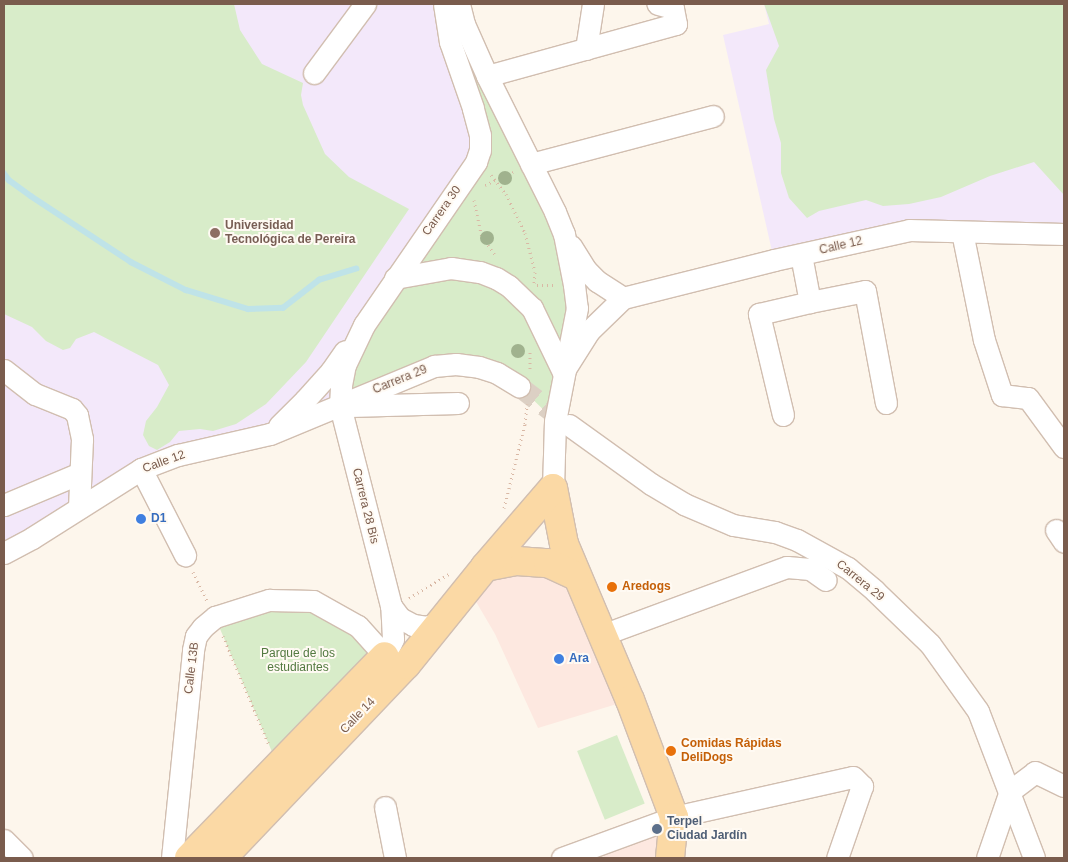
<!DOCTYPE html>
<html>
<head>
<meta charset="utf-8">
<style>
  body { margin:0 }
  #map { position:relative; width:1068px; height:862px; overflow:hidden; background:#fdf6ec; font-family:Arial,sans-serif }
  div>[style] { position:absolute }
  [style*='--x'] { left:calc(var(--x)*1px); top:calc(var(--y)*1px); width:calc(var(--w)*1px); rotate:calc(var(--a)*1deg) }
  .commercial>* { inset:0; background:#fde8e0 }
  .education>* { inset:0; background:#f3e8fa }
  .green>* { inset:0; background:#d8ecc9; transform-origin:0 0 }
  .stream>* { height:5.5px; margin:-2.75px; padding:0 2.75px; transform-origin:2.75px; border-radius:2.75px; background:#bfe3e8 }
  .minor-tunnel>* { height:21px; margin-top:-10.5px; transform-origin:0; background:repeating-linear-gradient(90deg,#dcd0c4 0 21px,transparent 0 32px) }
  .path>* { height:3px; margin-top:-1.5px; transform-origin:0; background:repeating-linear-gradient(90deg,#d9b8a5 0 1px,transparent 0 5px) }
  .roads { filter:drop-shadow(1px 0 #d1beb0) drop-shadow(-1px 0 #d1beb0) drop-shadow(0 1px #d1beb0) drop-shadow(0 -1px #d1beb0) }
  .minor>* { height:21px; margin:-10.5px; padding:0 10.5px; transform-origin:10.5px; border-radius:10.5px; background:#fff }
  .major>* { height:28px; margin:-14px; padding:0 14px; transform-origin:14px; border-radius:14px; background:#fbd9a5 }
  .trees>* { width:14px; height:14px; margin:-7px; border-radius:50%; background:#a0b28e }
  .dots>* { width:14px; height:14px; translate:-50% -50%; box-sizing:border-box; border:2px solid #fffaf3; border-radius:50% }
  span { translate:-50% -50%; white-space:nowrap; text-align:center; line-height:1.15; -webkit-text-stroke:4px #fffaf3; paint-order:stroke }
  .street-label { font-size:12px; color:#7a5c4d }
  .education-label { font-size:12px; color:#785e54; font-weight:700 }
  .left { translate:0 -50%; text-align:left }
  .shop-label { font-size:12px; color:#366cbe; font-weight:700 }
  .food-label { font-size:12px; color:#c56008; font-weight:700 }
  .park-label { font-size:12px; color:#537a41 }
  .service-label { font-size:12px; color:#4e5e75; font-weight:700 }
  .frame { position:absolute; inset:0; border:5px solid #7a5c4d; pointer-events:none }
</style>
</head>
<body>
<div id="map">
  <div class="commercial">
    <i style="clip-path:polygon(485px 567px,576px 576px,630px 700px,538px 728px,495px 634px,468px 588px)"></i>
    <i style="clip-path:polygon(674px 817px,670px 858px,603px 858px,608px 841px)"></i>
  </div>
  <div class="education">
    <i style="clip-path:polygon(4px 4px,444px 4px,480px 135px,340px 406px,178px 455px,4px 553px)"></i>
    <i style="clip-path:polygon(764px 4px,1064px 4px,1064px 234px,909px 230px,774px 260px,723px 35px,769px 24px)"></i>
  </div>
  <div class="green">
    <i style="clip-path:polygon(4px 4px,234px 4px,240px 30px,262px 64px,303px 83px,301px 95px,303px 105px,325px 154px,349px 177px,409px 209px,306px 362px,266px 404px,236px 424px,213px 431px,200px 429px,179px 431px,170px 442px,157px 450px,149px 446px,143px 435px,146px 421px,157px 407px,169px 385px,158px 365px,94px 332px,76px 339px,70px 348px,63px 350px,46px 341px,32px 327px,4px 314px)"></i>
    <i style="clip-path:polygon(459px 4px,574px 285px,555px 421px,519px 386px,457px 364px,340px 406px,345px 365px,476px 162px,457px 67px)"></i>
    <i style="clip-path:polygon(764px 4px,1064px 4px,1064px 195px,1034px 162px,990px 176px,941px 197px,909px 204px,883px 206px,866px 200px,819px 211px,807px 218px,789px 198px,781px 173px,781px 143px,774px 119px,766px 70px,779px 46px)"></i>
    <i style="clip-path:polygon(313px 601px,385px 656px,278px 766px,215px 617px)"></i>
    <i style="left:617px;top:735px;width:74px;height:43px;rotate:68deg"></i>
  </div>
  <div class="stream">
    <i style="--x:4;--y:173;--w:9;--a:54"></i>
    <i style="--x:9;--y:180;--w:27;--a:36"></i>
    <i style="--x:31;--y:196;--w:120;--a:33.4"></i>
    <i style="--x:131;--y:262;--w:62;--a:27"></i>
    <i style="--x:186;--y:290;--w:65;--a:17"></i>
    <i style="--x:248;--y:309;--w:35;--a:-2"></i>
    <i style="--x:283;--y:308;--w:46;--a:-37.9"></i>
    <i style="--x:319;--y:280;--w:39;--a:-17"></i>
  </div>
  <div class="minor-tunnel">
    <i style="--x:519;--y:386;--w:63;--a:37.2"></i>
  </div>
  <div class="path">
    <i style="--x:491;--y:175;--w:24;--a:52"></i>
    <i style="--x:506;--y:194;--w:43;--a:64"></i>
    <i style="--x:525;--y:233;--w:40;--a:75.6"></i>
    <i style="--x:535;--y:272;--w:12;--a:95"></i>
    <i style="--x:485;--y:185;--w:31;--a:-25"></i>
    <i style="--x:474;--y:200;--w:38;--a:78"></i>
    <i style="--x:482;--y:237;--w:22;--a:54"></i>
    <i style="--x:537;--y:285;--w:19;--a:0"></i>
    <i style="--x:530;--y:352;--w:19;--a:90"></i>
    <i style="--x:504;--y:508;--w:87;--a:-76"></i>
    <i style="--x:525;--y:424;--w:20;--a:-84"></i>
    <i style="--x:193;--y:572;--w:32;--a:64"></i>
    <i style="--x:409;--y:598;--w:47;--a:-31"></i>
    <i style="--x:223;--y:636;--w:118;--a:67.1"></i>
  </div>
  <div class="roads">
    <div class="minor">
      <i style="--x:459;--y:4;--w:21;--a:76"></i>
      <i style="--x:464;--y:24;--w:57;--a:66.1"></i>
      <i style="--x:487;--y:76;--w:152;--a:63.4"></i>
      <i style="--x:555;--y:212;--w:24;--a:68"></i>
      <i style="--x:564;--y:234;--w:52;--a:78.9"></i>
      <i style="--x:574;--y:285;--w:23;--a:83"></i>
      <i style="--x:577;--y:308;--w:115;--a:101"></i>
      <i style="--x:555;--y:421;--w:67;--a:91.7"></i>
      <i style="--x:586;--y:49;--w:46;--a:-81.2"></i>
      <i style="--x:314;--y:73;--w:86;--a:-53.5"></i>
      <i style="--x:487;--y:76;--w:196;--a:-15.4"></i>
      <i style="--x:676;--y:24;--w:16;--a:-101"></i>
      <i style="--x:673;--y:8;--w:16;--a:-165"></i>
      <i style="--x:531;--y:164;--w:188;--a:-14.8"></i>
      <i style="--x:962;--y:232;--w:110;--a:78.5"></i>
      <i style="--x:984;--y:340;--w:58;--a:71.9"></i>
      <i style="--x:1002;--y:395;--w:26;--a:7"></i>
      <i style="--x:1028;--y:398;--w:61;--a:53.7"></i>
      <i style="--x:571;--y:246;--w:28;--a:58"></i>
      <i style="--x:586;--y:270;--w:16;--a:45"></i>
      <i style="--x:597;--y:281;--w:31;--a:33"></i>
      <i style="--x:801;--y:255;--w:48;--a:79.2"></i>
      <i style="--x:810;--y:302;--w:56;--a:-11.3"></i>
      <i style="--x:865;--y:291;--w:114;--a:79.4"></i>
      <i style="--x:395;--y:278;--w:57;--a:-10.1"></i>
      <i style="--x:451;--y:268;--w:29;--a:8"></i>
      <i style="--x:480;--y:272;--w:17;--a:21"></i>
      <i style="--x:496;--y:278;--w:15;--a:32"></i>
      <i style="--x:509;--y:286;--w:32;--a:44"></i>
      <i style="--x:532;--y:308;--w:71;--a:64.2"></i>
      <i style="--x:4;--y:370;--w:39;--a:38"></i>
      <i style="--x:35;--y:394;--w:40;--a:22"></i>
      <i style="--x:72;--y:409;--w:8;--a:50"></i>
      <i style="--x:77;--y:415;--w:25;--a:78"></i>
      <i style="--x:82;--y:439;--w:69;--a:92.5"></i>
      <i style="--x:563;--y:372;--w:49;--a:-57.6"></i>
      <i style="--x:589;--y:331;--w:47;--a:-44.1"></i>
      <i style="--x:623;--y:298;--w:156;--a:-14.1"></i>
      <i style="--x:774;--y:260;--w:138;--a:-12.5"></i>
      <i style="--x:909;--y:230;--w:155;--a:1.5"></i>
      <i style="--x:350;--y:406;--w:108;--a:-1.6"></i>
      <i style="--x:783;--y:415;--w:104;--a:-103.4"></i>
      <i style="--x:759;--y:314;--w:52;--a:-13.2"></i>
      <i style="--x:569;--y:425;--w:101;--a:35.7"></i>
      <i style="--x:651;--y:484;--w:39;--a:31"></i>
      <i style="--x:684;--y:504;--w:53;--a:23.2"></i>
      <i style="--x:733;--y:525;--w:43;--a:9.5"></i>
      <i style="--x:775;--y:532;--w:23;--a:20"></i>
      <i style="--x:797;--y:540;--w:58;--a:28.8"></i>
      <i style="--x:848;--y:568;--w:35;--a:40"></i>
      <i style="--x:875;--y:591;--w:76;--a:43.9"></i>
      <i style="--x:930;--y:644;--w:82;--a:54.4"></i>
      <i style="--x:978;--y:711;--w:157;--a:69.1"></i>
      <i style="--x:279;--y:426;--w:37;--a:-45"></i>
      <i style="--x:305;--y:400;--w:39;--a:-48"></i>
      <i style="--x:331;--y:371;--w:24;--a:-55"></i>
      <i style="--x:141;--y:469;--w:97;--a:62.9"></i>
      <i style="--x:4;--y:505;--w:82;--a:-22.8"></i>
      <i style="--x:1056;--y:530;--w:14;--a:56"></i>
      <i style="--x:4;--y:553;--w:32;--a:-28"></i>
      <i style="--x:32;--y:538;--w:129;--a:-32.3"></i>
      <i style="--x:141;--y:469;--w:40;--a:-21"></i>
      <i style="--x:178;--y:455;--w:94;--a:-12.9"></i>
      <i style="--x:270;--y:434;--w:178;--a:-22.5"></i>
      <i style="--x:434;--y:366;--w:22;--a:-5"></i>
      <i style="--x:456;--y:364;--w:23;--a:7"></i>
      <i style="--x:479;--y:367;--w:19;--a:18"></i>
      <i style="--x:497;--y:373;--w:26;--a:31"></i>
      <i style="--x:391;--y:606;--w:15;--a:53"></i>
      <i style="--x:400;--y:618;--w:15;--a:28"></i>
      <i style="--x:413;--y:625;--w:14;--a:8"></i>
      <i style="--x:427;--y:627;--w:15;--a:-23"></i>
      <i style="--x:602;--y:635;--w:197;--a:-20.2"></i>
      <i style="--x:787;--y:567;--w:23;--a:5"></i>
      <i style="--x:810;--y:569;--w:19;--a:35"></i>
      <i style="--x:385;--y:807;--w:52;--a:78.9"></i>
      <i style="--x:4;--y:840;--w:25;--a:45"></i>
      <i style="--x:172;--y:858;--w:209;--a:-84.2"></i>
      <i style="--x:193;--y:650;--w:14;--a:-78"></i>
      <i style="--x:196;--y:636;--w:11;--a:-52"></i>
      <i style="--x:203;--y:627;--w:16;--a:-40"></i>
      <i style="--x:215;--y:617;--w:57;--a:-17.5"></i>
      <i style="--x:269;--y:600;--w:44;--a:1.3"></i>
      <i style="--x:313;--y:601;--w:51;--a:29.1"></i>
      <i style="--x:358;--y:626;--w:40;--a:48"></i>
      <i style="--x:385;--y:656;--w:19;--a:-65"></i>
      <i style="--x:393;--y:639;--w:33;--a:-93"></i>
      <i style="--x:391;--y:606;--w:206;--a:-104.3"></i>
      <i style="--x:340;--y:406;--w:21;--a:-87"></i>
      <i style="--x:341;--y:385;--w:20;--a:-79"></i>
      <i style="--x:345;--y:365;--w:44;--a:-64.6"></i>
      <i style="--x:364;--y:325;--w:198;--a:-55.5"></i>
      <i style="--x:476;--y:162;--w:13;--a:-72"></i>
      <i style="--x:480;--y:150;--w:15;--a:-90"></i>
      <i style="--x:480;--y:135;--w:28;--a:-105"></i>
      <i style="--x:473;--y:108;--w:70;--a:-109.2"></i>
      <i style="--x:450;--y:42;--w:38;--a:-99"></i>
      <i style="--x:562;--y:858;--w:119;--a:-20.1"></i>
      <i style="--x:674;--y:817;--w:183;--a:-12.6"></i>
      <i style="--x:853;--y:777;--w:13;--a:45"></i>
      <i style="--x:862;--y:786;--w:76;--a:109.1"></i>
      <i style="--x:987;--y:858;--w:71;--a:-71.1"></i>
      <i style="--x:1010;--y:791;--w:31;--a:-37"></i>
      <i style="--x:1035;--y:772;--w:32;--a:26"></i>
    </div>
    <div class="major">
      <i style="--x:553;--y:488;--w:57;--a:78.9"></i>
      <i style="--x:564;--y:544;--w:169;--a:67.1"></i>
      <i style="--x:630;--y:700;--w:125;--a:69.4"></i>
      <i style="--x:674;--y:817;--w:41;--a:95.6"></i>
      <i style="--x:485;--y:567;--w:33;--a:-11"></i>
      <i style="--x:517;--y:561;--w:31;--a:4"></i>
      <i style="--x:548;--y:563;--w:31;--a:25"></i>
      <i style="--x:189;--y:858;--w:281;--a:-45.9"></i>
      <i style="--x:222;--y:858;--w:267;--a:-46.4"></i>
      <i style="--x:406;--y:665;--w:126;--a:-51.1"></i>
      <i style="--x:485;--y:567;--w:104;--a:-49.3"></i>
    </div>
  </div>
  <div class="trees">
    <i style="left:505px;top:178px"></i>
    <i style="left:487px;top:238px"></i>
    <i style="left:518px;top:351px"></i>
  </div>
  <div class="dots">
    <i style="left:215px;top:233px;background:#8d6e63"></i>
    <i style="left:141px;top:519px;background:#3f7fe0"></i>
    <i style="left:612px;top:587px;background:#e8710a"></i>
    <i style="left:559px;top:659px;background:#3f7fe0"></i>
    <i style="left:671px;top:751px;background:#e8710a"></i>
    <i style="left:657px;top:829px;background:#5c6f8a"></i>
  </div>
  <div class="street-label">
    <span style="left:442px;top:211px;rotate:-55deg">Carrera 30</span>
    <span style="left:841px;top:246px;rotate:-13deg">Calle 12</span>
    <span style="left:400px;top:380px;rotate:-22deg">Carrera 29</span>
    <span style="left:164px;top:462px;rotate:-20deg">Calle 12</span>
    <span style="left:365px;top:506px;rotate:76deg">Carrera 28 Bis</span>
    <span style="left:860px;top:581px;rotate:39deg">Carrera 29</span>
    <span style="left:192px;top:668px;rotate:-83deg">Calle 13B</span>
    <span style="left:358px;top:716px;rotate:-46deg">Calle 14</span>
  </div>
  <div class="education-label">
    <span class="left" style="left:225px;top:233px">Universidad<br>Tecnológica de Pereira</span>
  </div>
  <div class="shop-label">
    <span class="left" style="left:151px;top:519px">D1</span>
    <span class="left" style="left:569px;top:659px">Ara</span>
  </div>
  <div class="food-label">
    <span class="left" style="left:622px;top:587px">Aredogs</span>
    <span class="left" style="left:681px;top:751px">Comidas Rápidas<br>DeliDogs</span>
  </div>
  <div class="park-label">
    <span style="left:298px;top:661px">Parque de los<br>estudiantes</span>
  </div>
  <div class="service-label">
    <span class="left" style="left:667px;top:829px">Terpel<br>Ciudad Jardín</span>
  </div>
  <div class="frame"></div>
</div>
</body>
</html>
